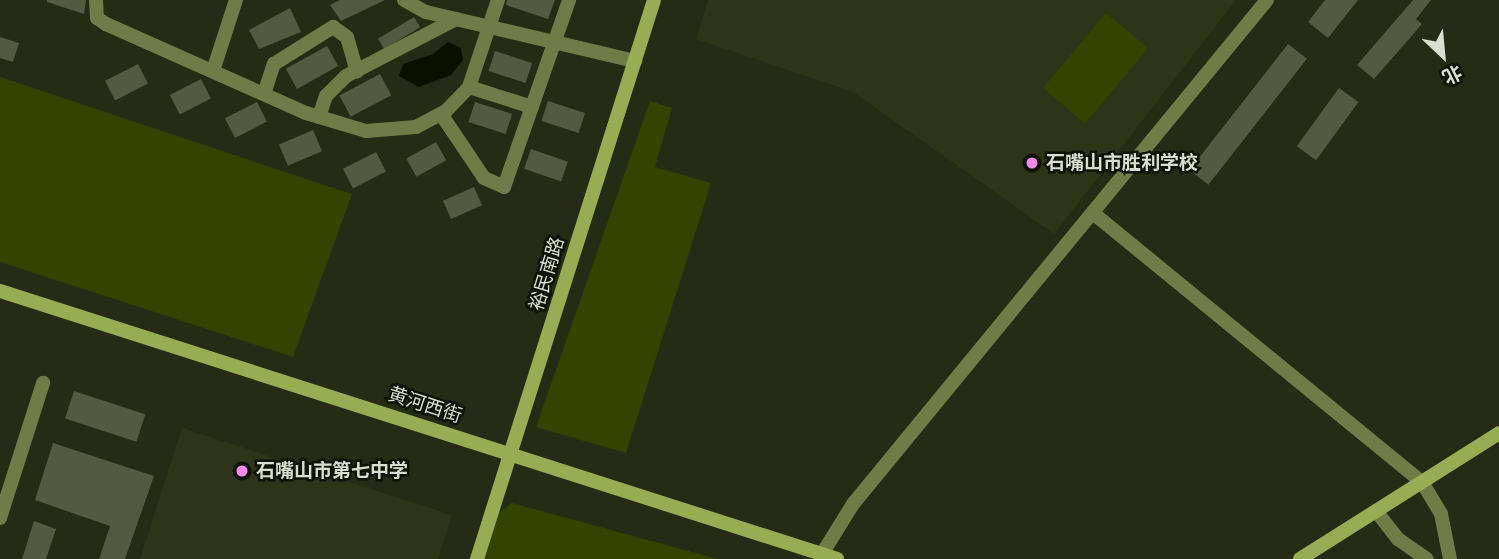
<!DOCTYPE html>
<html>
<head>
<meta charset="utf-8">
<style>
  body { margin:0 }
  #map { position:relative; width:1499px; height:559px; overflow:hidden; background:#252b14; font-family:"DejaVu Sans","Noto Sans SC",sans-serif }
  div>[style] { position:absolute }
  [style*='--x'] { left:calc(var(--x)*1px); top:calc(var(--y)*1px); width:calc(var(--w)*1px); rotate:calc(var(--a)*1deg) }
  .built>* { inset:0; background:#2e3417 }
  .green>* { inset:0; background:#364200; transform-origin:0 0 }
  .water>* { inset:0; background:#0b0f00 }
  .building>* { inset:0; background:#535a41; transform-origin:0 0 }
  .street>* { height:14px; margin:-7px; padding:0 7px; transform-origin:7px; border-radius:7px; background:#6f7c47 }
  .secondary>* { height:14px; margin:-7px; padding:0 7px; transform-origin:7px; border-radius:7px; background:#98ac53 }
  .dots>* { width:19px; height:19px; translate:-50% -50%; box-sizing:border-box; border:4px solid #0f1208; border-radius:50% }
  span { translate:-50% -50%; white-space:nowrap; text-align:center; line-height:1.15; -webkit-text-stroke:5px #0f1208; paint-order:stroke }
  .poi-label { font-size:19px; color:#daded0; font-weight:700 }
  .left { translate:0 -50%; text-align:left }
  .street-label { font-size:19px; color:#daded0 }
  .north { position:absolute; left:1408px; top:21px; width:70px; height:70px; -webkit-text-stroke:5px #0f1208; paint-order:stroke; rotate:154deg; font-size:19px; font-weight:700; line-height:28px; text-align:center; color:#daded0 }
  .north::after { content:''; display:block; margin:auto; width:24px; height:32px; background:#daded0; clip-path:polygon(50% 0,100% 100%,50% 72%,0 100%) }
</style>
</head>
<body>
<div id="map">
  <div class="built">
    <i style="clip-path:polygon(708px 0,1236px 0,1054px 234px,853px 92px,696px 39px)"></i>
    <i style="clip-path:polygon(182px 428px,452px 515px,438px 559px,140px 559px)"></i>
  </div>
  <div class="green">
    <i style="left:1106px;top:13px;width:55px;height:98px;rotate:40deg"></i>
    <i style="clip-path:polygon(0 77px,352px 194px,293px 357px,0 262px)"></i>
    <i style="clip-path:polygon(650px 101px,672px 108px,655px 167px,711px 183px,626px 453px,536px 427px)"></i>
    <i style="clip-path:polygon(512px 503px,718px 559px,478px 559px,493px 517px)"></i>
  </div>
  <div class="water">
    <i style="clip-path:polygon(448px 42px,461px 48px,463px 60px,451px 75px,419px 87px,399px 76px,403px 64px,433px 54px)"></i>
  </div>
  <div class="building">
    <i style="clip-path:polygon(86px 0,84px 14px,47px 2px,47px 0)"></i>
    <i style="clip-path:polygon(340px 0,385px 0,341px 21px,330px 5px)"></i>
    <i style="clip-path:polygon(507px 0,555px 0,548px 19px,506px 5px)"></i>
    <i style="clip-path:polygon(1325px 0,1358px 0,1328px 38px,1308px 22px)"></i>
    <i style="clip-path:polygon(1413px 0,1431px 0,1416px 19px,1422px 24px,1374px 79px,1357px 65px)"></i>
    <i style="clip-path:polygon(290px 8px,301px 32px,259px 49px,249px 30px)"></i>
    <i style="left:414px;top:17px;width:12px;height:42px;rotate:59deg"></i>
    <i style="clip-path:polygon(0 37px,19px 43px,13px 62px,0 58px)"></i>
    <i style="left:1288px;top:44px;width:24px;height:160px;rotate:38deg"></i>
    <i style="left:327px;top:46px;width:23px;height:47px;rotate:61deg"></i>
    <i style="left:495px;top:51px;width:39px;height:21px;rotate:18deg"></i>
    <i style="left:138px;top:64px;width:22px;height:37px;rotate:63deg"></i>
    <i style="left:380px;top:74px;width:24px;height:46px;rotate:62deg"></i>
    <i style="left:201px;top:79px;width:22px;height:35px;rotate:63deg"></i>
    <i style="left:1339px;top:88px;width:24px;height:72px;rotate:36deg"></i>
    <i style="left:548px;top:101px;width:39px;height:21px;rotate:18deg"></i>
    <i style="left:257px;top:102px;width:22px;height:36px;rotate:63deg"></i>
    <i style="left:475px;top:102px;width:39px;height:21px;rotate:18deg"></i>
    <i style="left:313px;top:130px;width:23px;height:37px;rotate:67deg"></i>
    <i style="left:436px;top:142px;width:21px;height:34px;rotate:61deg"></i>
    <i style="left:531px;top:149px;width:39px;height:21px;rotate:19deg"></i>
    <i style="left:376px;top:152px;width:22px;height:37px;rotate:63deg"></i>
    <i style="left:474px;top:187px;width:20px;height:34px;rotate:66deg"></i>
    <i style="left:74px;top:391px;width:75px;height:29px;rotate:18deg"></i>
    <i style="clip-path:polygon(53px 443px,154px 476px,125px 559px,99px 559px,110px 526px,35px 500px)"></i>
    <i style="clip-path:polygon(34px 521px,56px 529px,46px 559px,22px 559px)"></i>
  </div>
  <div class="street">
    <i style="--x:96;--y:0;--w:18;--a:87"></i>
    <i style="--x:97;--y:18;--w:11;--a:34"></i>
    <i style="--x:106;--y:24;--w:219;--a:24"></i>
    <i style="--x:306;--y:113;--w:63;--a:16.7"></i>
    <i style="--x:366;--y:131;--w:50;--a:-4.6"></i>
    <i style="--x:416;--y:127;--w:34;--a:-28"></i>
    <i style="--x:446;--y:111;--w:33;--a:-46"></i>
    <i style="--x:469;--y:87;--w:92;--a:-71.6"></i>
    <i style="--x:404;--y:0;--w:25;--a:29"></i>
    <i style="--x:426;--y:12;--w:215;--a:13.2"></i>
    <i style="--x:213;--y:71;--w:75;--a:-72.1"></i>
    <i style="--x:469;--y:87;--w:66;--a:17.6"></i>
    <i style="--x:264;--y:94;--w:32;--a:-72"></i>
    <i style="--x:274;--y:64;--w:70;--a:-32.1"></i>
    <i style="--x:333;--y:27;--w:17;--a:36"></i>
    <i style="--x:347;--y:37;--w:36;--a:74"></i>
    <i style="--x:441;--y:114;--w:77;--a:56.1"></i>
    <i style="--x:484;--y:178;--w:22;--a:24"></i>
    <i style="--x:504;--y:187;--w:198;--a:-70.8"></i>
    <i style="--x:319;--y:117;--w:22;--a:-72"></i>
    <i style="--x:326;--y:96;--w:28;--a:-45"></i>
    <i style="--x:346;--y:76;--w:124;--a:-27.4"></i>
    <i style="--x:1093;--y:213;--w:425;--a:39.3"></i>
    <i style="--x:1422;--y:482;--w:37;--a:59"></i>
    <i style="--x:1441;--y:514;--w:46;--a:78.7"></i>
    <i style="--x:1376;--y:511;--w:36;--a:52"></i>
    <i style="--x:1398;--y:539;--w:35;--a:35"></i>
    <i style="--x:0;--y:518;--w:142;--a:-72.3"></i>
    <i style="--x:822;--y:554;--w:59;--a:-58.2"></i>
    <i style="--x:853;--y:504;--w:652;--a:-50.6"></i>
  </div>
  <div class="secondary">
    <i style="--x:0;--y:291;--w:879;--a:17.75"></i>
    <i style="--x:477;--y:559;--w:586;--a:-72.43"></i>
    <i style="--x:1300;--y:559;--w:236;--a:-32.3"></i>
  </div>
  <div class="dots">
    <i style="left:1032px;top:163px;background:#f689ed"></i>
    <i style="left:242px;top:471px;background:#f689ed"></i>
  </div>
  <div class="poi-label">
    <span class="left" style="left:1046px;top:163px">石嘴山市胜利学校</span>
    <span class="left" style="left:256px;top:471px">石嘴山市第七中学</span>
  </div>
  <div class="street-label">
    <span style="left:547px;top:274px;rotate:-73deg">裕民南路</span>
    <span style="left:425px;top:405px;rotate:18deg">黄河西街</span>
  </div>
  <div class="north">北</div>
</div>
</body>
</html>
